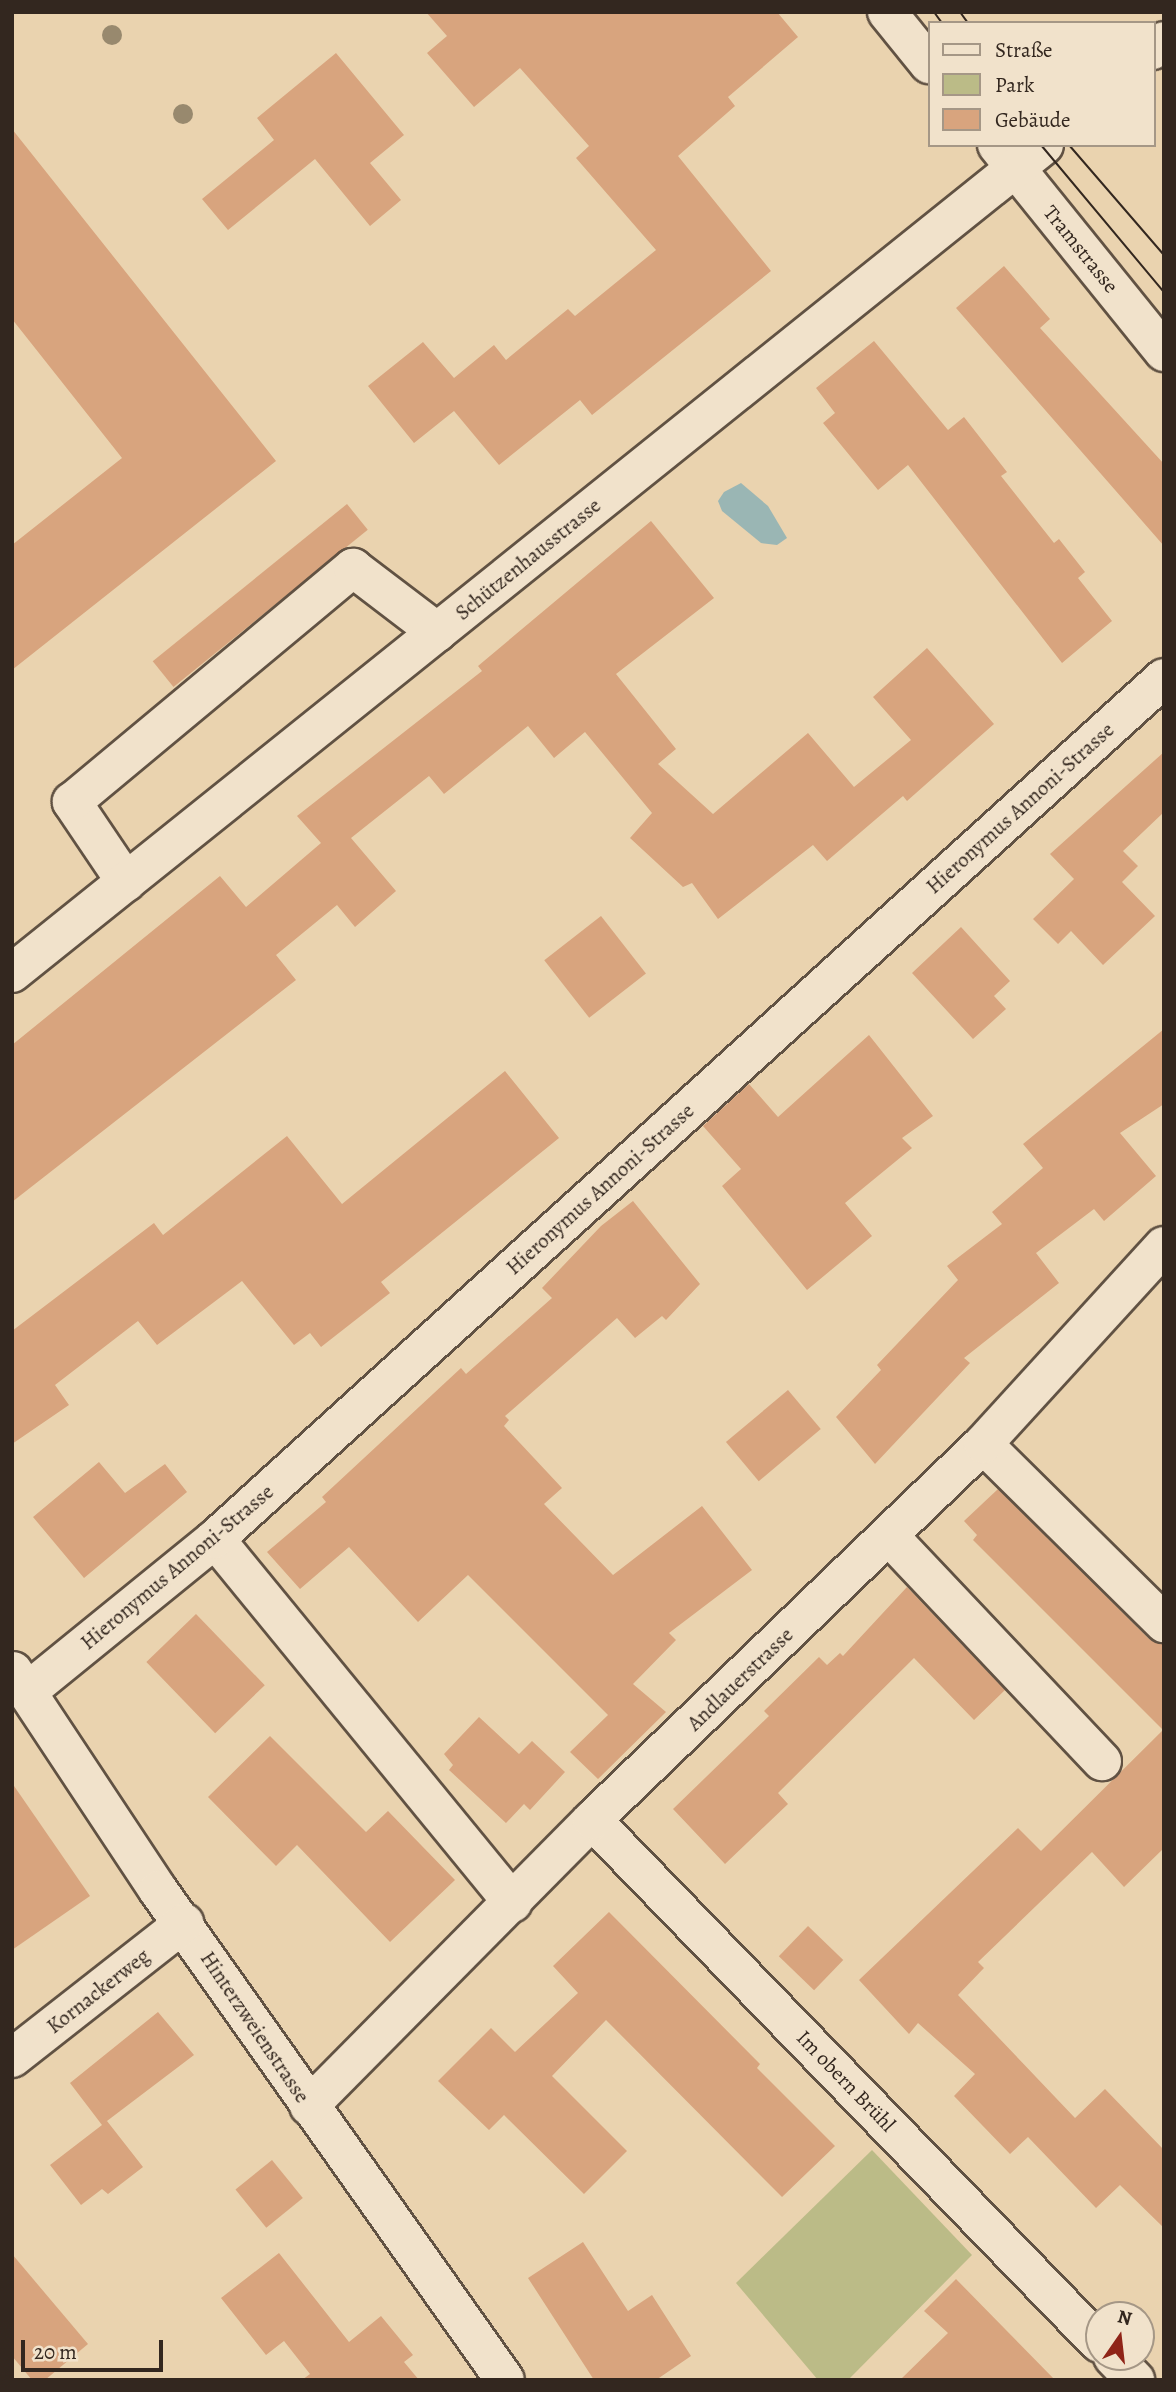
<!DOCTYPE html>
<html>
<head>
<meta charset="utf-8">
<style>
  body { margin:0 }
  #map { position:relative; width:1176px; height:2392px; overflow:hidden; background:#ead3af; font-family:Alegreya,serif }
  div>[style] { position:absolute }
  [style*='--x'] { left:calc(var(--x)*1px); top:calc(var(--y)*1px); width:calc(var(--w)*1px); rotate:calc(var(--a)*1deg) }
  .green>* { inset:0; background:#bbbb87 }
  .water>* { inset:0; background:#9ab6b4 }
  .building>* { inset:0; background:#d8a47e; transform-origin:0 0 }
  .roads { filter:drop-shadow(2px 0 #615243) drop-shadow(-2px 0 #615243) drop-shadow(0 2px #615243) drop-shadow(0 -2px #615243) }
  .minor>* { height:38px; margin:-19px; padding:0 19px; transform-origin:19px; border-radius:19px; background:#f1e2cb }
  .tram>* { height:2px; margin:-1px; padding:0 1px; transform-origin:1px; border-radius:1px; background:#33271f }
  .trees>* { width:20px; height:20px; margin:-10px; border-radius:50%; background:#98896e }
  span { translate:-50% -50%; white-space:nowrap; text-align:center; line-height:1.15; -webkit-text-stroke:5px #f1e2cb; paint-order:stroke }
  .street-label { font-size:21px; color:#33271f }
  .frame { position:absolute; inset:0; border:14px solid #33271f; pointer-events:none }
  .legend { position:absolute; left:928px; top:21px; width:228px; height:126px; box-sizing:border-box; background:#f1e2cb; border:2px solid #a59786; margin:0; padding:9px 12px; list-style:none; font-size:21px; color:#33271f }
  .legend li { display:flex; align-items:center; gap:14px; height:35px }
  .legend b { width:35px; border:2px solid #a59786 }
  .north { position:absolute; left:1085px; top:2301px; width:70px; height:70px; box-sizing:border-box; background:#f1e2cb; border:2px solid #a59786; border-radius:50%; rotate:14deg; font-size:19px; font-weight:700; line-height:28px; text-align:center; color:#33271f }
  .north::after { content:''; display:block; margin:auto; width:24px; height:32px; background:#8f2418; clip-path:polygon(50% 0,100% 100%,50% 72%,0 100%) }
  .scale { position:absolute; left:21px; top:2340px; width:142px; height:32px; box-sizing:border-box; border:4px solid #33271f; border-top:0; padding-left:9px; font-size:21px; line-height:24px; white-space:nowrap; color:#33271f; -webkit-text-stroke:5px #f1e2cb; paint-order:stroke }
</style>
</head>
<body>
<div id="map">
  <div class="green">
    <i style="clip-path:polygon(872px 2150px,972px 2255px,848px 2380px,818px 2380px,736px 2283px)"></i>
  </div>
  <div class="water">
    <i style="clip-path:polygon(741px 483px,768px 506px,787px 538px,777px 545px,761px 543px,722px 511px,718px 501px,724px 492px)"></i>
  </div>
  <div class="building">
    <i style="clip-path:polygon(426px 12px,777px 12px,798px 37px,728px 97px,735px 106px,678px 156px,771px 271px,592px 415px,580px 400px,499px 465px,454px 411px,414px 443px,368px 386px,423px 342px,454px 378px,494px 345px,506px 360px,568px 309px,575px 316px,656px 250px,576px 158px,589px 146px,520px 68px,474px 107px,427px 53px,447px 36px)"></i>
    <i style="clip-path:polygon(336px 53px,404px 135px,370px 163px,401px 200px,370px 226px,315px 159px,228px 230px,202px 199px,274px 140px,257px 118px)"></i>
    <i style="clip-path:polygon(12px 129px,276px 461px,12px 670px,12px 545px,122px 458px,12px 319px)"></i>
    <i style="clip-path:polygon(1004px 266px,1050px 319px,1040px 328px,1164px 464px,1164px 546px,956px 308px)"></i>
    <i style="clip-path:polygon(874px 341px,948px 430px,964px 417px,1007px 472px,1001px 476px,1054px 543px,1059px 539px,1085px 572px,1078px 578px,1112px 621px,1062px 663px,908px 465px,878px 490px,823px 423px,835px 413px,816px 388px)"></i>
    <i style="left:347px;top:504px;width:33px;height:250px;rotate:51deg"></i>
    <i style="clip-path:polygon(651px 521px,714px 598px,616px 674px,676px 749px,658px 764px,713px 814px,808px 733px,854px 787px,911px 740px,873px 697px,927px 648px,994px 724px,907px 801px,903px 796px,827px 861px,813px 845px,718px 919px,692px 883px,683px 887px,630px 838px,652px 813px,585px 732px,554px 758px,528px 726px,444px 794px,429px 776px,351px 838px,396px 891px,355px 927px,337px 905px,276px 955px,296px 980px,12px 1202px,12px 1045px,220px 876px,246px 907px,321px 843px,297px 816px,482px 671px,478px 666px)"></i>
    <i style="clip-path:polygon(1164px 752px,1164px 812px,1123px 851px,1138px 866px,1122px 882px,1155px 916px,1103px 965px,1071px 931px,1058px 944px,1033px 919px,1074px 879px,1050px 854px)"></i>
    <i style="left:601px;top:916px;width:73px;height:72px;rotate:52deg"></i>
    <i style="clip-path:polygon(961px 927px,1010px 981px,994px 996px,1006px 1009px,973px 1039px,912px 973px)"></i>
    <i style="clip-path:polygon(1164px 1029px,1164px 1104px,1120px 1133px,1156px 1176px,1104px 1221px,1094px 1209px,1036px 1253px,1059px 1283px,964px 1358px,970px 1363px,875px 1464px,836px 1417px,881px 1370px,877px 1365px,958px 1280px,947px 1266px,1002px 1224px,992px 1212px,1043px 1168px,1023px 1144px)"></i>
    <i style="clip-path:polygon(869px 1035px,933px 1116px,902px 1138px,912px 1148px,845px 1203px,872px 1236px,807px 1290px,722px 1186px,741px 1169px,703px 1126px,749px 1084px,778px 1117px)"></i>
    <i style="clip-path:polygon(505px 1071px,559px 1138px,381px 1282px,390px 1293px,321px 1347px,310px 1333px,294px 1345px,242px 1281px,157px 1345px,138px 1321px,55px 1385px,69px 1405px,12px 1444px,12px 1331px,154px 1223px,163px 1235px,287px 1136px,342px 1204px)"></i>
    <i style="clip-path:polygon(633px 1201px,700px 1284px,666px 1320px,662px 1316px,635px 1338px,617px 1318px,505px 1416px,509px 1420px,504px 1426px,562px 1488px,544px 1504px,613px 1575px,702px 1506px,752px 1570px,669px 1633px,676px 1640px,633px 1684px,666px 1712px,598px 1779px,570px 1752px,608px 1715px,468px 1575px,418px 1622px,349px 1547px,300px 1589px,267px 1552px,326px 1502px,322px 1497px,461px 1368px,466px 1374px,552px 1298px,542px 1288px,601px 1226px)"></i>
    <i style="left:788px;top:1390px;width:51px;height:81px;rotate:50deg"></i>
    <i style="clip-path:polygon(99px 1462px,125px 1493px,165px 1464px,187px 1492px,84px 1578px,33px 1517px)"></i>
    <i style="clip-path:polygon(998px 1489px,1149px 1639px,1164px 1644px,1164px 1848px,1124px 1887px,1092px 1852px,978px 1962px,984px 1968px,958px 1995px,1075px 2118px,1105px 2089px,1164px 2150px,1164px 2228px,1120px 2185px,1096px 2208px,1028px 2137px,1010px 2154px,954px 2096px,975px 2074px,918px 2023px,909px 2034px,859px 1980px,1018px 1828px,1041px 1851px,1163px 1730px,973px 1540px,977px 1535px,964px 1521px)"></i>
    <i style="clip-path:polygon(907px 1587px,1005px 1690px,974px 1720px,914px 1658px,778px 1793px,788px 1804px,725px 1864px,673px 1809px,769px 1716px,764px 1711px,819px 1657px,827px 1665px,840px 1653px,843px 1656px)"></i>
    <i style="left:196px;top:1614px;width:99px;height:69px;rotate:46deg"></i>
    <i style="clip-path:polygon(479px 1717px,519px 1754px,532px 1741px,565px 1772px,530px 1810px,524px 1804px,506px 1823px,449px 1770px,453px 1765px,444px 1754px)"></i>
    <i style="clip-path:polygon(270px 1736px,366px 1832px,388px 1811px,455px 1880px,390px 1942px,297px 1845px,276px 1866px,208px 1797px)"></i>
    <i style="clip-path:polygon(12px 1783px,90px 1896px,12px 1950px)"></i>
    <i style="clip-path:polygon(609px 1912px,760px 2064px,757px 2068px,835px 2146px,782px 2197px,606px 2020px,552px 2076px,627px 2151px,584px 2194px,504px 2115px,489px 2130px,438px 2081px,491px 2028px,515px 2052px,578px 1993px,553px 1966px)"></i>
    <i style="left:808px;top:1926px;width:49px;height:42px;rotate:44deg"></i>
    <i style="clip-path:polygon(158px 2012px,194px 2055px,103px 2124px,107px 2121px,143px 2167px,108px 2194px,102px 2189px,81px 2205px,50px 2165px,102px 2125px,70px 2083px)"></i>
    <i style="left:272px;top:2160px;width:49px;height:47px;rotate:51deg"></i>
    <i style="clip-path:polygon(583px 2242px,628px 2311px,652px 2295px,691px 2356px,656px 2380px,594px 2380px,528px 2278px)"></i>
    <i style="clip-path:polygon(279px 2253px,349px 2342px,381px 2316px,413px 2355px,404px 2362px,419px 2380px,302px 2380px,310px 2374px,284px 2341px,266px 2355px,221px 2298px)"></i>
    <i style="clip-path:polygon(12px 2254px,88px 2344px,45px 2380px,32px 2380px,12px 2356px)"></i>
    <i style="clip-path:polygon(956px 2279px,1055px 2380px,900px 2380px,948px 2333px,924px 2311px)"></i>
  </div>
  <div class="roads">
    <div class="minor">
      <i style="--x:887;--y:12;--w:67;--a:51.1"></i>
      <i style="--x:1153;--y:50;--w:14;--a:-39"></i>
      <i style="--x:997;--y:145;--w:266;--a:51.1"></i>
      <i style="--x:126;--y:882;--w:97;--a:-124"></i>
      <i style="--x:72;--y:802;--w:366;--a:-39.8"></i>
      <i style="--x:353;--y:568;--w:106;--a:37.3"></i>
      <i style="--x:12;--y:973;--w:1323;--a:-38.74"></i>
      <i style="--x:983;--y:1444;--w:255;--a:44.7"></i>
      <i style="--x:889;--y:1536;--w:310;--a:46.6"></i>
      <i style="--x:215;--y:1539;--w:470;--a:50.7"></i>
      <i style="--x:13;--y:1671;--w:263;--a:56.5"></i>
      <i style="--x:158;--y:1890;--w:600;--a:54.7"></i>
      <i style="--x:28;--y:1691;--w:241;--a:-39.1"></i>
      <i style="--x:215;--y:1539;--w:1281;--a:-42.22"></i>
      <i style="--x:592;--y:1820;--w:728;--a:45.89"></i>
      <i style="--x:12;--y:2058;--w:219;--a:-38.1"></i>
      <i style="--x:309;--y:2106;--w:402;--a:-45.3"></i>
      <i style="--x:592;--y:1820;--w:542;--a:-43.88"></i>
      <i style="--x:983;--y:1444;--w:268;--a:-47.6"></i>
      <i style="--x:1113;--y:2357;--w:32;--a:46"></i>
    </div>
  </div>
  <div class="tram">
    <i style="--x:934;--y:12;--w:14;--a:54"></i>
    <i style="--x:960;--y:12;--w:14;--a:54"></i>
    <i style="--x:1041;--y:145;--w:192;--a:50.1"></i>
    <i style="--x:1069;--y:145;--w:145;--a:49.2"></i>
  </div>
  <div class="trees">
    <i style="left:112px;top:35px"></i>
    <i style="left:183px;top:114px"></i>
  </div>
  <div class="street-label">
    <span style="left:1081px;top:249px;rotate:51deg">Tramstrasse</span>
    <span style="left:528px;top:559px;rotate:-39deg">Schützenhausstrasse</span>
    <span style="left:1020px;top:808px;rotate:-42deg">Hieronymus Annoni-Strasse</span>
    <span style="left:600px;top:1189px;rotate:-42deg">Hieronymus Annoni-Strasse</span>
    <span style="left:177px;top:1567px;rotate:-40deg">Hieronymus Annoni-Strasse</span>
    <span style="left:740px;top:1679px;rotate:-44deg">Andlauerstrasse</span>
    <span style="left:98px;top:1991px;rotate:-38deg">Kornackerweg</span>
    <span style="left:255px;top:2027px;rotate:56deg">Hinterzweienstrasse</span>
    <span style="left:846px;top:2081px;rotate:46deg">Im obern Brühl</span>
  </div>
  <div class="frame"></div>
  <ul class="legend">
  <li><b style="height:9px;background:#f1e2cb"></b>Straße</li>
  <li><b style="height:19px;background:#bbbb87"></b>Park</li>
  <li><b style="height:19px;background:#d8a47e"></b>Gebäude</li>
  </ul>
  <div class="north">N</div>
  <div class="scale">20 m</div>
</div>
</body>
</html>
